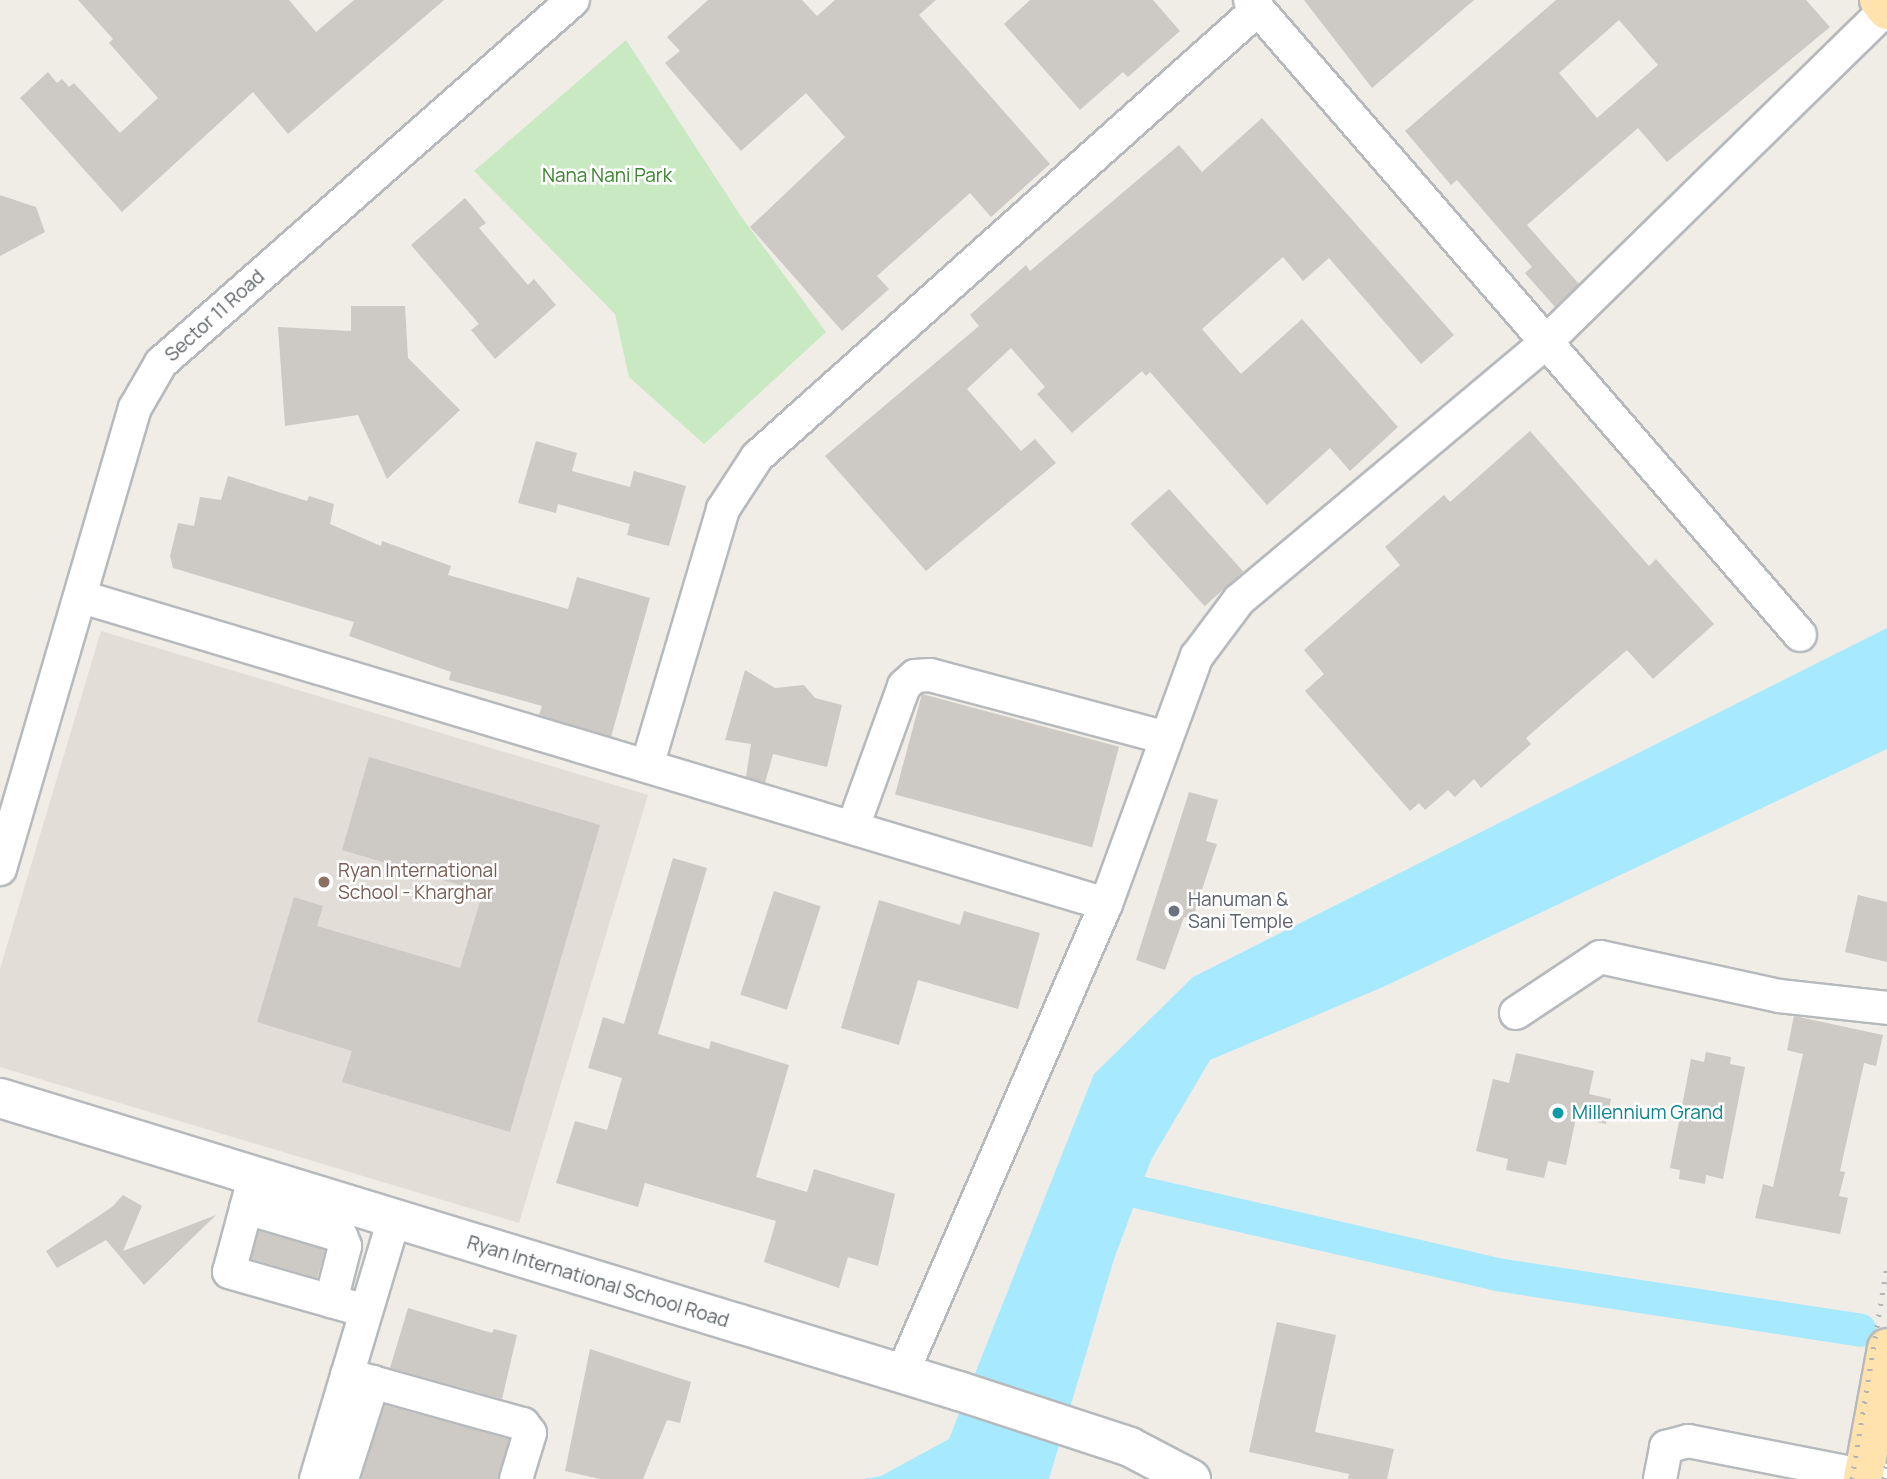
<!DOCTYPE html>
<html>
<head>
<meta charset="utf-8">
<style>
  body { margin:0 }
  #map { position:relative; width:1887px; height:1479px; overflow:hidden; background:#f0ece6; font-family:Manrope,sans-serif }
  div>[style] { position:absolute }
  [style*='--x'] { left:calc(var(--x)*1px); top:calc(var(--y)*1px); width:calc(var(--w)*1px); rotate:calc(var(--a)*1deg) }
  .education>* { inset:0; background:#e2ddd6 }
  .green>* { inset:0; background:#c8e9c1 }
  .water>* { inset:0; background:#a7e9ff }
  .canal>* { height:33px; margin:-16.5px; padding:0 16.5px; transform-origin:16.5px; border-radius:16.5px; background:#a7e9ff }
  .building>* { inset:0; background:#cdc9c5; transform-origin:0 0 }
  .roads { filter:drop-shadow(2px 0 #b6babd) drop-shadow(-2px 0 #b6babd) drop-shadow(0 2px #b6babd) drop-shadow(0 -2px #b6babd) }
  .street>* { height:32px; margin:-16px; padding:0 16px; transform-origin:16px; border-radius:16px; background:#fff }
  .secondary>* { height:38px; margin:-19px; padding:0 19px; transform-origin:19px; border-radius:19px; background:#fff }
  .primary>* { height:38px; margin:-19px; padding:0 19px; transform-origin:19px; border-radius:19px; background:#ffe2ac }
  .rail>* { height:5px; margin-top:-2.5px; transform-origin:0; background:repeating-linear-gradient(90deg,#b4b5b6 0 2px,transparent 0 11px) }
  .dots>* { width:19px; height:19px; translate:-50% -50%; box-sizing:border-box; border:4px solid #fff; border-radius:50% }
  span { translate:-50% -50%; white-space:nowrap; text-align:center; line-height:1.15; -webkit-text-stroke:5px #fff; paint-order:stroke }
  .park-label { font-size:19px; color:#3b8330 }
  .street-label { font-size:19px; color:#5d6367 }
  .education-label { font-size:19px; color:#785e54 }
  .left { translate:0 -50%; text-align:left }
  .worship-label { font-size:19px; color:#5b616d }
  .culture-label { font-size:19px; color:#0d838f }
</style>
</head>
<body>
<div id="map">
  <div class="education">
    <i style="clip-path:polygon(101px 631px,648px 795px,519px 1223px,0 1067px,0 969px)"></i>
  </div>
  <div class="green">
    <i style="clip-path:polygon(626px 40px,740px 215px,826px 332px,704px 444px,629px 377px,615px 314px,474px 171px)"></i>
  </div>
  <div class="water">
    <i style="clip-path:polygon(1887px 628px,1887px 749px,1383px 987px,1210px 1060px,1151px 1160px,1114px 1259px,1049px 1479px,863px 1479px,881px 1476px,949px 1439px,1094px 1074px,1193px 977px)"></i>
  </div>
  <div class="canal">
    <i style="--x:1122;--y:1188;--w:384;--a:12.9"></i>
    <i style="--x:1496;--y:1274;--w:368;--a:8.7"></i>
  </div>
  <div class="building">
    <i style="clip-path:polygon(78px 0,289px 0,316px 32px,354px 0,444px 0,288px 134px,253px 92px,122px 212px,20px 98px,48px 72px,57px 83px,62px 79px,69px 87px,74px 83px,120px 133px,158px 98px,109px 43px,113px 39px)"></i>
    <i style="clip-path:polygon(708px 0,802px 0,817px 16px,835px 0,936px 0,919px 15px,1050px 164px,991px 217px,970px 193px,877px 276px,889px 289px,842px 331px,750px 227px,845px 137px,806px 93px,741px 151px,665px 63px,680px 51px,667px 37px)"></i>
    <i style="clip-path:polygon(1030px 0,1153px 0,1180px 31px,1128px 77px,1123px 72px,1080px 110px,1004px 24px)"></i>
    <i style="clip-path:polygon(1304px 0,1474px 0,1372px 88px)"></i>
    <i style="clip-path:polygon(evenodd,1556px 0,1806px 0,1830px 27px,1667px 162px,1638px 128px,1527px 225px,1579px 284px,1555px 307px,1525px 273px,1532px 267px,1457px 180px,1451px 185px,1405px 131px,1556px 0,1619px 20px,1658px 65px,1597px 118px,1559px 73px,1619px 20px)"></i>
    <i style="clip-path:polygon(1262px 118px,1454px 335px,1421px 364px,1329px 258px,1303px 281px,1283px 257px,1202px 329px,1241px 374px,1302px 319px,1398px 427px,1350px 471px,1330px 448px,1267px 505px,1150px 372px,1146px 376px,1142px 371px,1072px 433px,1037px 394px,1045px 387px,1011px 348px,967px 389px,1021px 451px,1035px 439px,1056px 463px,926px 571px,825px 456px,979px 326px,970px 315px,1026px 265px,1030px 271px,1179px 145px,1202px 172px)"></i>
    <i style="clip-path:polygon(0 195px,36px 207px,45px 232px,0 256px)"></i>
    <i style="clip-path:polygon(465px 198px,486px 223px,479px 228px,528px 285px,534px 279px,556px 305px,495px 359px,471px 330px,479px 324px,411px 245px)"></i>
    <i style="clip-path:polygon(351px 306px,405px 306px,408px 358px,460px 410px,387px 479px,358px 415px,285px 426px,278px 327px,351px 331px)"></i>
    <i style="clip-path:polygon(1530px 431px,1649px 566px,1656px 559px,1714px 624px,1653px 679px,1627px 650px,1526px 738px,1531px 744px,1481px 788px,1474px 779px,1455px 797px,1448px 790px,1425px 810px,1419px 803px,1410px 811px,1305px 691px,1324px 674px,1304px 650px,1400px 565px,1385px 547px,1444px 495px,1450px 502px)"></i>
    <i style="clip-path:polygon(536px 441px,577px 453px,572px 471px,630px 487px,634px 471px,686px 486px,669px 546px,627px 535px,630px 524px,558px 504px,556px 513px,518px 503px)"></i>
    <i style="clip-path:polygon(228px 476px,307px 501px,309px 496px,334px 504px,330px 524px,381px 546px,382px 541px,451px 566px,448px 575px,568px 609px,577px 577px,650px 598px,611px 737px,539px 715px,542px 706px,449px 680px,451px 672px,349px 636px,354px 622px,173px 568px,170px 556px,178px 523px,194px 526px,200px 497px,221px 500px)"></i>
    <i style="left:1169px;top:489px;width:111px;height:52px;rotate:48deg"></i>
    <i style="clip-path:polygon(745px 670px,775px 688px,804px 685px,815px 698px,842px 705px,827px 767px,773px 754px,765px 783px,746px 777px,751px 744px,725px 740px)"></i>
    <i style="left:922px;top:694px;width:204px;height:104px;rotate:15deg"></i>
    <i style="clip-path:polygon(369px 757px,600px 825px,510px 1132px,342px 1082px,352px 1051px,257px 1022px,294px 897px,323px 906px,317px 926px,460px 968px,483px 892px,342px 850px)"></i>
    <i style="clip-path:polygon(1189px 792px,1218px 800px,1206px 841px,1217px 844px,1192px 920px,1184px 917px,1165px 970px,1136px 960px)"></i>
    <i style="clip-path:polygon(673px 858px,707px 868px,658px 1034px,709px 1049px,711px 1041px,789px 1065px,756px 1177px,807px 1192px,814px 1169px,895px 1194px,878px 1266px,848px 1257px,839px 1288px,764px 1262px,776px 1221px,645px 1183px,638px 1207px,556px 1183px,575px 1121px,607px 1130px,622px 1078px,588px 1068px,603px 1017px,624px 1024px)"></i>
    <i style="left:774px;top:891px;width:49px;height:109px;rotate:18deg"></i>
    <i style="clip-path:polygon(1858px 895px,1887px 902px,1887px 962px,1845px 952px)"></i>
    <i style="clip-path:polygon(879px 900px,960px 925px,964px 911px,1040px 933px,1018px 1009px,918px 980px,899px 1045px,841px 1028px)"></i>
    <i style="clip-path:polygon(1794px 1016px,1883px 1035px,1876px 1066px,1864px 1063px,1840px 1171px,1845px 1172px,1839px 1196px,1848px 1198px,1840px 1234px,1755px 1218px,1763px 1184px,1773px 1187px,1803px 1054px,1787px 1050px)"></i>
    <i style="clip-path:polygon(1706px 1052px,1731px 1057px,1730px 1064px,1745px 1067px,1723px 1179px,1706px 1175px,1705px 1184px,1679px 1179px,1680px 1170px,1670px 1168px,1691px 1059px,1704px 1062px)"></i>
    <i style="clip-path:polygon(1516px 1053px,1594px 1071px,1589px 1094px,1611px 1099px,1606px 1124px,1576px 1118px,1566px 1165px,1548px 1161px,1544px 1178px,1506px 1170px,1508px 1159px,1476px 1151px,1493px 1079px,1509px 1083px)"></i>
    <i style="clip-path:polygon(123px 1195px,142px 1206px,123px 1251px,216px 1215px,144px 1285px,106px 1240px,57px 1268px,46px 1251px,112px 1207px)"></i>
    <i style="left:259px;top:1231px;width:69px;height:29px;rotate:16deg"></i>
    <i style="clip-path:polygon(408px 1308px,492px 1333px,494px 1329px,517px 1335px,502px 1399px,390px 1368px)"></i>
    <i style="clip-path:polygon(1277px 1322px,1336px 1335px,1315px 1432px,1394px 1449px,1387px 1479px,1348px 1479px,1349px 1474px,1249px 1452px)"></i>
    <i style="clip-path:polygon(590px 1349px,691px 1382px,680px 1423px,667px 1420px,643px 1479px,600px 1479px,565px 1471px)"></i>
    <i style="clip-path:polygon(385px 1405px,509px 1439px,498px 1479px,361px 1479px)"></i>
  </div>
  <div class="roads">
    <div class="street">
      <i style="--x:1250;--y:0;--w:840;--a:49.1"></i>
      <i style="--x:82;--y:597;--w:1069;--a:16.69"></i>
      <i style="--x:647;--y:766;--w:268;--a:-73.5"></i>
      <i style="--x:723;--y:509;--w:62;--a:-56.8"></i>
      <i style="--x:757;--y:457;--w:672;--a:-41.8"></i>
      <i style="--x:853;--y:827;--w:150;--a:-70.1"></i>
      <i style="--x:904;--y:686;--w:15;--a:-42"></i>
      <i style="--x:915;--y:676;--w:15;--a:-4"></i>
      <i style="--x:930;--y:675;--w:244;--a:14.9"></i>
      <i style="--x:0;--y:869;--w:480;--a:-73.7"></i>
      <i style="--x:135;--y:408;--w:52;--a:-60"></i>
      <i style="--x:161;--y:363;--w:549;--a:-41.38"></i>
      <i style="--x:1516;--y:1013;--w:101;--a:-33.7"></i>
      <i style="--x:1600;--y:957;--w:183;--a:12.3"></i>
      <i style="--x:1779;--y:996;--w:109;--a:6.3"></i>
      <i style="--x:255;--y:1175;--w:100;--a:105"></i>
      <i style="--x:229;--y:1272;--w:142;--a:15.9"></i>
      <i style="--x:246;--y:1208;--w:99;--a:16.4"></i>
      <i style="--x:341;--y:1236;--w:11;--a:68"></i>
      <i style="--x:345;--y:1246;--w:57;--a:104.3"></i>
      <i style="--x:902;--y:1374;--w:512;--a:-66.54"></i>
      <i style="--x:1106;--y:904;--w:264;--a:-69.9"></i>
      <i style="--x:1197;--y:656;--w:70;--a:-53.1"></i>
      <i style="--x:1239;--y:600;--w:398;--a:-40"></i>
      <i style="--x:1544;--y:344;--w:479;--a:-44.4"></i>
      <i style="--x:347;--y:1375;--w:183;--a:15.6"></i>
      <i style="--x:523;--y:1424;--w:11;--a:52"></i>
      <i style="--x:530;--y:1433;--w:48;--a:106.9"></i>
      <i style="--x:316;--y:1479;--w:271;--a:-73.3"></i>
      <i style="--x:342;--y:1479;--w:102;--a:-72.3"></i>
      <i style="--x:1660;--y:1479;--w:33;--a:-79"></i>
      <i style="--x:1666;--y:1447;--w:23;--a:-15"></i>
      <i style="--x:1688;--y:1441;--w:197;--a:11.1"></i>
    </div>
    <div class="secondary">
      <i style="--x:0;--y:1098;--w:1003;--a:16.99"></i>
      <i style="--x:959;--y:1391;--w:180;--a:18.1"></i>
      <i style="--x:1130;--y:1447;--w:69;--a:27.7"></i>
    </div>
    <div class="primary">
      <i style="--x:1879;--y:0;--w:13;--a:51"></i>
      <i style="--x:1863;--y:1479;--w:133;--a:-79.6"></i>
    </div>
  </div>
  <div class="rail">
    <i style="--x:1852;--y:1479;--w:216;--a:-80.7"></i>
    <i style="--x:1884;--y:1479;--w:17;--a:-80"></i>
  </div>
  <div class="dots">
    <i style="left:324px;top:882px;background:#8d6e63"></i>
    <i style="left:1174px;top:911px;background:#6b7280"></i>
    <i style="left:1558px;top:1113px;background:#0f9aa8"></i>
  </div>
  <div class="park-label">
    <span style="left:607px;top:176px">Nana Nani Park</span>
  </div>
  <div class="street-label">
    <span style="left:215px;top:316px;rotate:-42deg">Sector 11 Road</span>
    <span style="left:598px;top:1282px;rotate:17deg">Ryan International School Road</span>
  </div>
  <div class="education-label">
    <span class="left" style="left:338px;top:882px">Ryan International<br>School - Kharghar</span>
  </div>
  <div class="worship-label">
    <span class="left" style="left:1188px;top:911px">Hanuman &amp;<br>Sani Temple</span>
  </div>
  <div class="culture-label">
    <span class="left" style="left:1572px;top:1113px">Millennium Grand</span>
  </div>
</div>
</body>
</html>
